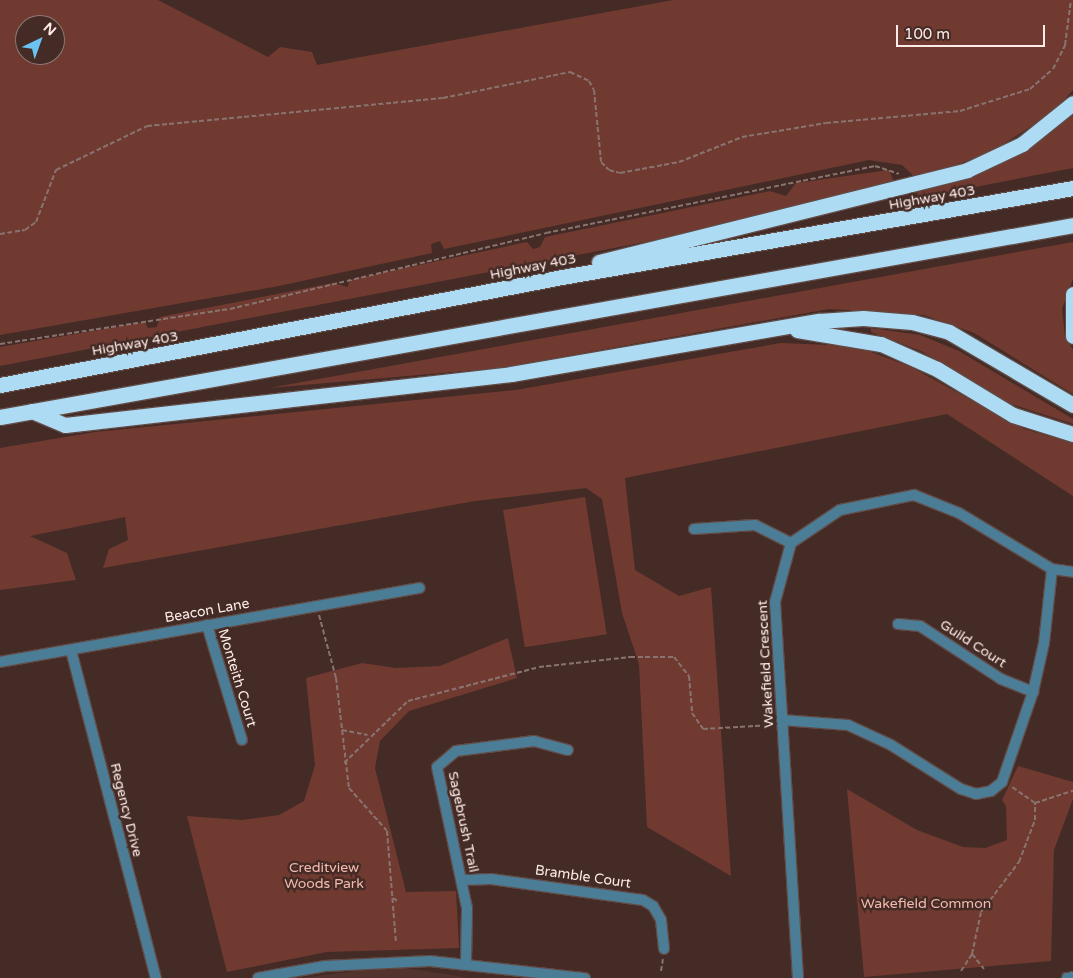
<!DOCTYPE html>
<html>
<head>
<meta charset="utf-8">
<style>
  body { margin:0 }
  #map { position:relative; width:1073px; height:978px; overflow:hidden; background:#442b26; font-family:"Varela Round",sans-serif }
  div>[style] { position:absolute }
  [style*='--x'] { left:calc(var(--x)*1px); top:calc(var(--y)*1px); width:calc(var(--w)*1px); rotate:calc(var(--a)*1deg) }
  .built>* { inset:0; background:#52332d }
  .green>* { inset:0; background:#703a31; transform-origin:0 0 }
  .path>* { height:2px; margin-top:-1px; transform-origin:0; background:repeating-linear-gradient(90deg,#89736f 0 5px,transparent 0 7.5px) }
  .roads { filter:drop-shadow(1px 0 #624a45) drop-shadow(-1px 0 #624a45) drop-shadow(0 1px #624a45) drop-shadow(0 -1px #624a45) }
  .minor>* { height:10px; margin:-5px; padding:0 5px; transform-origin:5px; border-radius:5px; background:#4c7d97 }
  .highway>* { height:15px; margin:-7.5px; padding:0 7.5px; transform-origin:7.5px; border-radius:7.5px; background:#addbf4 }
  span { translate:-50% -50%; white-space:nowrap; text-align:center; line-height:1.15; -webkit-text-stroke:5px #442b26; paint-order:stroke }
  .street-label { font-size:14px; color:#fdebe8 }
  .park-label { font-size:14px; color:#f5baaf }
  .north { position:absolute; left:15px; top:15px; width:50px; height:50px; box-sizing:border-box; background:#442b26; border:1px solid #8e7874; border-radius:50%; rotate:42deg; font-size:14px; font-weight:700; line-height:20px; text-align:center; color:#fdebe8 }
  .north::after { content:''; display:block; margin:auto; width:18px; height:22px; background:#6ac3f1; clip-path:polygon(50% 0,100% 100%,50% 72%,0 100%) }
  .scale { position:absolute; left:896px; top:25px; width:149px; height:22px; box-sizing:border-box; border:2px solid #fdebe8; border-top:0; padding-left:6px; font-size:15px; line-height:18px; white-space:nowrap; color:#fdebe8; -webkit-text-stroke:4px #442b26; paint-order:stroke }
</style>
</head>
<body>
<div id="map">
  <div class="built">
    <i style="clip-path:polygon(393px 966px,470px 978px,303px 978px)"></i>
  </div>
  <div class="green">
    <i style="clip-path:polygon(evenodd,0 0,158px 0,268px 57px,280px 47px,312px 52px,317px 65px,673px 0,1073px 0,1073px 90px,1052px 113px,988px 154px,916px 178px,902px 165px,869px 160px,444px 249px,440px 241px,431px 244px,432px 253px,279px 286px,0 335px,0 0,25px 25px,55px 25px,55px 55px,25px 55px,25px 25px)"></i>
    <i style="clip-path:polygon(1073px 110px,1073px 168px,918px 198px,917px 190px,967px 176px)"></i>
    <i style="clip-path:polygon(889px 170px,895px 184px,697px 232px,0 366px,0 347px,145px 322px,148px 328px,157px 327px,160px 317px,333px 283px,348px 287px,349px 280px,527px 242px,533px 249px,540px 247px,545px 237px,770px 191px,786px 196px,796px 183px)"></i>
    <i style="clip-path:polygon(1073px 242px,1073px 279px,1062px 309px,1065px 336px,1073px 350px,1073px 394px,974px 333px,924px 315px,829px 309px,499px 368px,269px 388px)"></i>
    <i style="clip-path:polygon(871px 328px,920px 335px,959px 351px,1073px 419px,1073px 424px,1008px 403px,921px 351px,871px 332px)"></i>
    <i style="clip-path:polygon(781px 343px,855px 346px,911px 367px,1024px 429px,1073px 443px,1073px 496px,947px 414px,625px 478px,635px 570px,679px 596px,711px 587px,731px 876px,647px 827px,639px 664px,622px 613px,602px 499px,586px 488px,475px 501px,103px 568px,109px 549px,128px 540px,125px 517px,30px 536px,67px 553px,76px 580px,0 590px,0 448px,95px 432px,516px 390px)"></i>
    <i style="left:585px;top:497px;width:139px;height:83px;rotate:81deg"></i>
    <i style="clip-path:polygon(508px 638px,517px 678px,409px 711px,380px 741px,375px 768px,406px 892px,456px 891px,459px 948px,327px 952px,227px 972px,187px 816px,242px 820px,279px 815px,304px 801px,315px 765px,306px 678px,362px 663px,396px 668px,440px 666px)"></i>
    <i style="clip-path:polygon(1018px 766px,1073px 782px,1073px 799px,1054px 850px,1051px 961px,864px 977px,847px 789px,917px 830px,963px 847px,985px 848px,1007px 840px,1006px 806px,1002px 800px)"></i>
  </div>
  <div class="path">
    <i style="--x:0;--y:234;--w:25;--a:-9"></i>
    <i style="--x:25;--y:230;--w:14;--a:-36"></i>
    <i style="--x:36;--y:222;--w:56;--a:-69"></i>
    <i style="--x:56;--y:170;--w:101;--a:-25.8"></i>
    <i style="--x:147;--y:126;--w:297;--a:-5.4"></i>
    <i style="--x:443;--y:98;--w:130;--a:-11.6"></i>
    <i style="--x:570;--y:72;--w:21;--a:25"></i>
    <i style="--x:589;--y:81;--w:10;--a:61"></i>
    <i style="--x:594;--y:90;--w:72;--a:84.4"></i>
    <i style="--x:601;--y:162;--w:11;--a:45"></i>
    <i style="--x:609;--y:170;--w:11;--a:15"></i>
    <i style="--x:620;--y:173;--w:60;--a:-10.6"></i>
    <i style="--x:679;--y:162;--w:68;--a:-21.6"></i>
    <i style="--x:742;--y:137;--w:85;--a:-9.5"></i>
    <i style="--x:826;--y:123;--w:135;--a:-5.1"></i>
    <i style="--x:960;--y:111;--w:73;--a:-17.4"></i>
    <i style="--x:1030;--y:89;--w:30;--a:-41"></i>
    <i style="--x:1053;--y:69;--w:27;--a:-63"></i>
    <i style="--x:1065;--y:45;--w:45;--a:-82.4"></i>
    <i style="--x:0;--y:344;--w:233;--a:-8.7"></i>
    <i style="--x:230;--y:309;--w:325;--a:-13.5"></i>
    <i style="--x:546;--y:233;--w:336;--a:-11.5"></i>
    <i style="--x:875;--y:166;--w:25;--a:18"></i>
    <i style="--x:319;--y:615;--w:65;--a:74.9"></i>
    <i style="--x:336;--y:678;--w:111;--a:83.3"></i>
    <i style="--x:349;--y:788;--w:57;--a:48.5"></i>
    <i style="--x:387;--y:831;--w:112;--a:85.4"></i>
    <i style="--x:342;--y:730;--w:26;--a:11"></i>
    <i style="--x:344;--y:763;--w:89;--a:-44.1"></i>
    <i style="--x:408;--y:701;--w:135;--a:-14.5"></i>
    <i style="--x:539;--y:667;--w:92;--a:-6.3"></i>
    <i style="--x:630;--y:657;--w:44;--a:0"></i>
    <i style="--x:674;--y:657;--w:24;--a:52"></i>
    <i style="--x:689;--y:676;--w:37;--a:85"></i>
    <i style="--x:692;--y:713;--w:19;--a:55"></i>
    <i style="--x:703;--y:729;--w:70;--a:-3.3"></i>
    <i style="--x:1035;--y:803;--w:40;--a:-18"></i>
    <i style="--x:393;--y:898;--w:7;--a:34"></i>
    <i style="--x:972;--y:954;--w:19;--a:51"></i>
    <i style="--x:661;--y:971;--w:12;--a:-81"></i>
    <i style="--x:961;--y:971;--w:20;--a:-57"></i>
    <i style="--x:972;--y:954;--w:43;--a:-77.9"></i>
    <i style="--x:981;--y:912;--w:63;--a:-52.8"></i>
    <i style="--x:1019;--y:862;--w:45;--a:-69.1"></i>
    <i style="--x:1035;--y:820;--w:17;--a:-90"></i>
    <i style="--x:1035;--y:803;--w:29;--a:-145"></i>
  </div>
  <div class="roads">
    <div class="minor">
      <i style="--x:694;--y:529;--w:61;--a:-3.8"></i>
      <i style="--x:755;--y:525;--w:40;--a:26.6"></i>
      <i style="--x:898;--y:624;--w:22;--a:5"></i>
      <i style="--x:920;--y:626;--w:97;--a:33.2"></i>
      <i style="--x:1001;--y:679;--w:35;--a:22"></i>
      <i style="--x:207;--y:625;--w:120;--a:73.1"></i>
      <i style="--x:71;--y:650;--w:339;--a:75.5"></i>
      <i style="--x:0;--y:662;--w:426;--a:-10"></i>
      <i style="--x:782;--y:720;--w:66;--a:4.3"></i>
      <i style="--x:848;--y:725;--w:47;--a:24.9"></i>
      <i style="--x:891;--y:745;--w:83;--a:32.2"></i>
      <i style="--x:961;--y:789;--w:16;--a:18"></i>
      <i style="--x:976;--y:794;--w:15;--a:-11"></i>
      <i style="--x:991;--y:791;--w:14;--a:-39"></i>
      <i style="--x:1002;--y:782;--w:95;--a:-71"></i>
      <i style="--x:1033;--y:692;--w:50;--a:-77.3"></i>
      <i style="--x:1044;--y:643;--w:74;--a:-83.8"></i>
      <i style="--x:462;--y:880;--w:29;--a:-2"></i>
      <i style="--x:491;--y:879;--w:153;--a:7.9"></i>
      <i style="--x:643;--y:900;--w:12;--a:31"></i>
      <i style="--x:653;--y:906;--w:16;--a:60"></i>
      <i style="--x:661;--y:920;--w:29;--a:84"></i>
      <i style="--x:466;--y:962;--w:54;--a:-88.9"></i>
      <i style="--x:467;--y:908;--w:144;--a:-102"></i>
      <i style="--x:437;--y:767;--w:25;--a:-40"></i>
      <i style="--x:456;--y:751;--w:79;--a:-7.3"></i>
      <i style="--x:534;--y:741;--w:35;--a:15"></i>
      <i style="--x:258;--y:978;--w:68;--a:-10.2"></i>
      <i style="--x:325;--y:966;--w:105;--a:-2.7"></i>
      <i style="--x:430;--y:961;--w:156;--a:6.3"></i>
      <i style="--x:798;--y:978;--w:377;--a:-93.5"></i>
      <i style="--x:775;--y:602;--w:61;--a:-74.8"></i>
      <i style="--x:791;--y:543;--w:59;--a:-34"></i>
      <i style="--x:840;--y:510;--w:76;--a:-11.5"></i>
      <i style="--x:914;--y:495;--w:48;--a:21.8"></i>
      <i style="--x:959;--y:513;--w:109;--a:31.1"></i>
      <i style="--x:1052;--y:569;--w:21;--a:8"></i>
      <i style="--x:1067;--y:978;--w:6;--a:-9"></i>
    </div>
    <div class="highway">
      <i style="--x:599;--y:262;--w:379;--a:-14"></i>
      <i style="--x:967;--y:170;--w:61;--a:-25.3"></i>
      <i style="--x:1022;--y:144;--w:65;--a:-38.8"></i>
      <i style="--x:1073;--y:294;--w:42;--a:90"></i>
      <i style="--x:797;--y:330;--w:85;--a:9.5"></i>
      <i style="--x:881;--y:344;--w:61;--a:24.1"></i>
      <i style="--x:937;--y:369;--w:89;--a:31.2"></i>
      <i style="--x:1013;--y:415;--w:63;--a:17.6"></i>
      <i style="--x:0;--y:385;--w:572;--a:-10.88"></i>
      <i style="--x:562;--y:277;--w:519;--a:-9.88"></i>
      <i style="--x:32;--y:411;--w:36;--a:23"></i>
      <i style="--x:65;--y:425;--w:449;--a:-6.5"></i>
      <i style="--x:511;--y:374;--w:313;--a:-9.8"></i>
      <i style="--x:819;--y:321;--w:44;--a:-3.9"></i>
      <i style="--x:863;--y:318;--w:49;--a:4.7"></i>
      <i style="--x:912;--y:322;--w:38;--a:15"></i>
      <i style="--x:949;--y:332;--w:144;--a:30.5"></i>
      <i style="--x:0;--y:417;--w:1090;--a:-10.14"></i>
    </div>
  </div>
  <div class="street-label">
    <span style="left:932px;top:198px;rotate:-10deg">Highway 403</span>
    <span style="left:533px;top:267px;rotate:-11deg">Highway 403</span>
    <span style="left:135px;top:344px;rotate:-10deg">Highway 403</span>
    <span style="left:207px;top:611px;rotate:-10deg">Beacon Lane</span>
    <span style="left:973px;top:644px;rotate:33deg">Guild Court</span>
    <span style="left:766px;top:664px;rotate:-93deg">Wakefield Crescent</span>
    <span style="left:237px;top:678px;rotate:73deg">Monteith Court</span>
    <span style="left:126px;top:810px;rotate:76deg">Regency Drive</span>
    <span style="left:463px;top:822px;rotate:78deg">Sagebrush Trail</span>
    <span style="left:583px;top:877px;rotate:8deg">Bramble Court</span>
  </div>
  <div class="park-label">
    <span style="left:324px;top:876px">Creditview<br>Woods Park</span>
    <span style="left:926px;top:904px">Wakefield Common</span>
  </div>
  <div class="north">N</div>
  <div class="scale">100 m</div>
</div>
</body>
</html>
